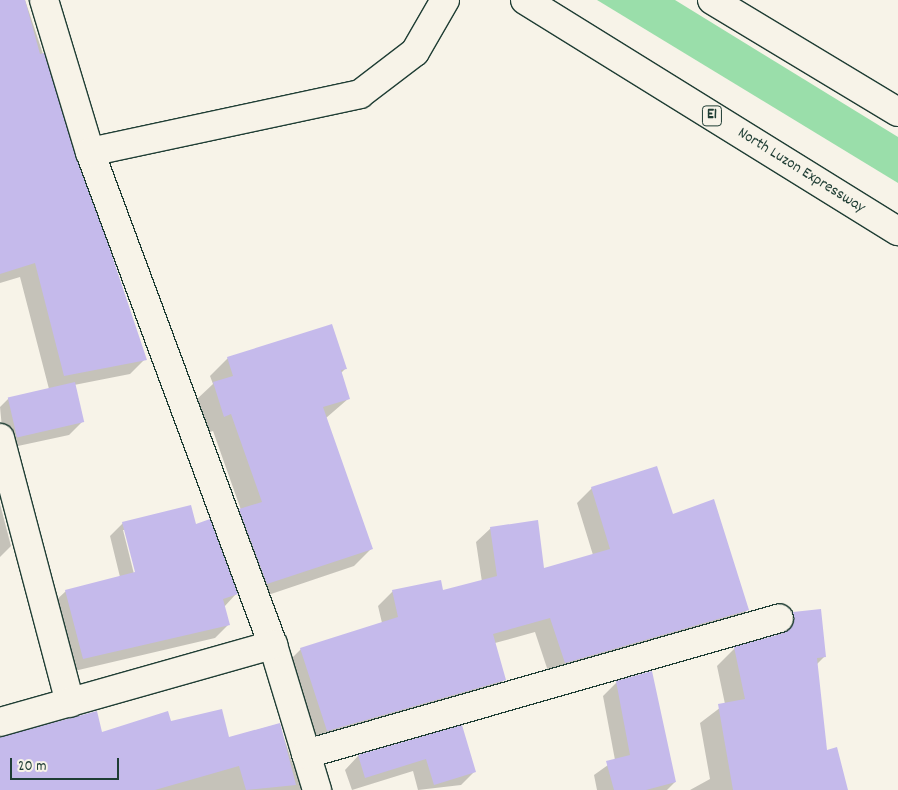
<!DOCTYPE html>
<html>
<head>
<meta charset="utf-8">
<style>
  body { margin:0 }
  #map { position:relative; width:898px; height:790px; overflow:hidden; background:#f7f3e8; font-family:Dekko,sans-serif }
  div>[style] { position:absolute }
  [style*='--x'] { left:calc(var(--x)*1px); top:calc(var(--y)*1px); width:calc(var(--w)*1px); rotate:calc(var(--a)*1deg) }
  .green>* { inset:0; background:#9adeaa }
  .shadow>* { inset:0; background:#0003 }
  .building>* { inset:0; background:#c5baeb; transform-origin:0 0 }
  .roads { filter:drop-shadow(1px 0 #1f3d34) drop-shadow(-1px 0 #1f3d34) drop-shadow(0 1px #1f3d34) drop-shadow(0 -1px #1f3d34) }
  .minor>* { height:28px; margin:-14px; padding:0 14px; transform-origin:14px; border-radius:14px; background:#f7f3e8 }
  .motorway>* { height:28px; margin:-14px; padding:0 14px; transform-origin:14px; border-radius:14px; background:#f7f3e8 }
  span { translate:-50% -50%; white-space:nowrap; text-align:center; line-height:1.15; -webkit-text-stroke:5px #f7f3e8; paint-order:stroke }
  .shield-label span { padding:1px 4px; background:#f7f3e8; border:1px solid; border-radius:4px; -webkit-text-stroke-width:0 }
  .shield-label { font-size:15px; color:#1f3d34; font-weight:700 }
  .street-label { font-size:16px; color:#1f3d34 }
  .scale { position:absolute; left:10px; top:758px; width:109px; height:22px; box-sizing:border-box; border:2px solid #1f3d34; border-top:0; padding-left:6px; font-size:15px; line-height:18px; white-space:nowrap; color:#1f3d34; -webkit-text-stroke:4px #f7f3e8; paint-order:stroke }
</style>
</head>
<body>
<div id="map">
  <div class="green">
    <i style="clip-path:polygon(597px 0,675px 0,898px 137px,898px 183px)"></i>
  </div>
  <div class="shadow">
    <i style="clip-path:polygon(0 0,25px 0,145px 359px,130px 374px,74px 385px,82px 422px,69px 435px,4px 449px,0 407px,9px 398px,49px 389px,20px 277px,0 283px)"></i>
    <i style="clip-path:polygon(228px 358px,346px 368px,341px 373px,348px 399px,326px 418px,371px 549px,354px 566px,250px 601px,222px 528px,241px 510px,213px 431px,207px 433px,196px 400px,213px 384px,210px 376px)"></i>
    <i style="clip-path:polygon(592px 488px,747px 610px,733px 625px,550px 677px,535px 632px,495px 643px,504px 680px,490px 694px,313px 745px,287px 663px,301px 649px,382px 623px,378px 606px,393px 591px,442px 592px,482px 582px,476px 542px,491px 528px,543px 570px,593px 555px,577px 503px)"></i>
    <i style="clip-path:polygon(0 504px,11px 546px,0 557px)"></i>
    <i style="clip-path:polygon(evenodd,123px 523px,195px 525px,236px 594px,224px 607px,228px 625px,215px 638px,70px 672px,52px 604px,66px 591px,120px 577px,110px 536px,123px 523px,123px 530px,126px 530px,137px 578px,135px 578px,123px 530px)"></i>
    <i style="clip-path:polygon(794px 613px,825px 656px,816px 665px,826px 751px,847px 790px,690px 790px,710px 779px,700px 723px,725px 704px,717px 666px,735px 648px,776px 636px)"></i>
    <i style="clip-path:polygon(617px 682px,675px 782px,667px 790px,597px 790px,594px 775px,615px 760px,603px 696px)"></i>
    <i style="clip-path:polygon(170px 723px,228px 738px,279px 724px,302px 790px,0 790px,0 737px,101px 734px)"></i>
    <i style="clip-path:polygon(461px 727px,474px 772px,461px 785px,418px 790px,413px 771px,352px 790px,345px 770px,358px 756px)"></i>
  </div>
  <div class="building">
    <i style="clip-path:polygon(0 0,25px 0,40px 54px,44px 53px,147px 360px,64px 376px,35px 263px,0 274px)"></i>
    <i style="clip-path:polygon(332px 324px,347px 369px,341px 370px,350px 399px,323px 407px,373px 549px,267px 584px,239px 509px,262px 502px,231px 414px,224px 417px,213px 382px,233px 376px,227px 357px)"></i>
    <i style="left:75px;top:382px;width:41px;height:69px;rotate:77deg"></i>
    <i style="clip-path:polygon(657px 466px,673px 514px,714px 499px,749px 610px,565px 663px,550px 618px,493px 634px,506px 680px,327px 731px,300px 648px,398px 617px,392px 590px,441px 580px,443px 590px,497px 576px,490px 527px,538px 520px,544px 568px,610px 549px,591px 487px)"></i>
    <i style="clip-path:polygon(191px 505px,196px 524px,210px 519px,238px 594px,223px 599px,230px 625px,83px 659px,65px 590px,135px 572px,122px 522px)"></i>
    <i style="clip-path:polygon(821px 609px,826px 657px,817px 658px,827px 750px,837px 747px,848px 790px,733px 790px,718px 704px,745px 699px,734px 647px,784px 633px,794px 622px,793px 612px)"></i>
    <i style="clip-path:polygon(652px 671px,676px 782px,646px 790px,614px 790px,606px 761px,630px 755px,616px 681px)"></i>
    <i style="clip-path:polygon(222px 709px,229px 737px,280px 723px,296px 785px,246px 790px,239px 766px,155px 790px,0 790px,0 737px,97px 711px,102px 732px,168px 711px,171px 721px)"></i>
    <i style="clip-path:polygon(462px 725px,476px 772px,434px 785px,426px 759px,365px 778px,358px 755px)"></i>
  </div>
  <div class="roads">
    <div class="minor">
      <i style="--x:44;--y:0;--w:159;--a:73.2"></i>
      <i style="--x:90;--y:152;--w:526;--a:69.64"></i>
      <i style="--x:273;--y:645;--w:152;--a:73.1"></i>
      <i style="--x:90;--y:152;--w:276;--a:-12.1"></i>
      <i style="--x:360;--y:94;--w:69;--a:-37.4"></i>
      <i style="--x:415;--y:52;--w:60;--a:-60"></i>
      <i style="--x:0;--y:438;--w:274;--a:75.2"></i>
      <i style="--x:0;--y:722;--w:284;--a:-15.8"></i>
      <i style="--x:306;--y:754;--w:492;--a:-16"></i>
    </div>
    <div class="motorway">
      <i style="--x:525;--y:0;--w:439;--a:31.8"></i>
      <i style="--x:712;--y:0;--w:217;--a:31.1"></i>
    </div>
  </div>
  <div class="shield-label">
    <span style="left:712px;top:116px">E1</span>
  </div>
  <div class="street-label">
    <span style="left:801px;top:171px;rotate:32deg">North Luzon Expressway</span>
  </div>
  <div class="scale">20 m</div>
</div>
</body>
</html>
